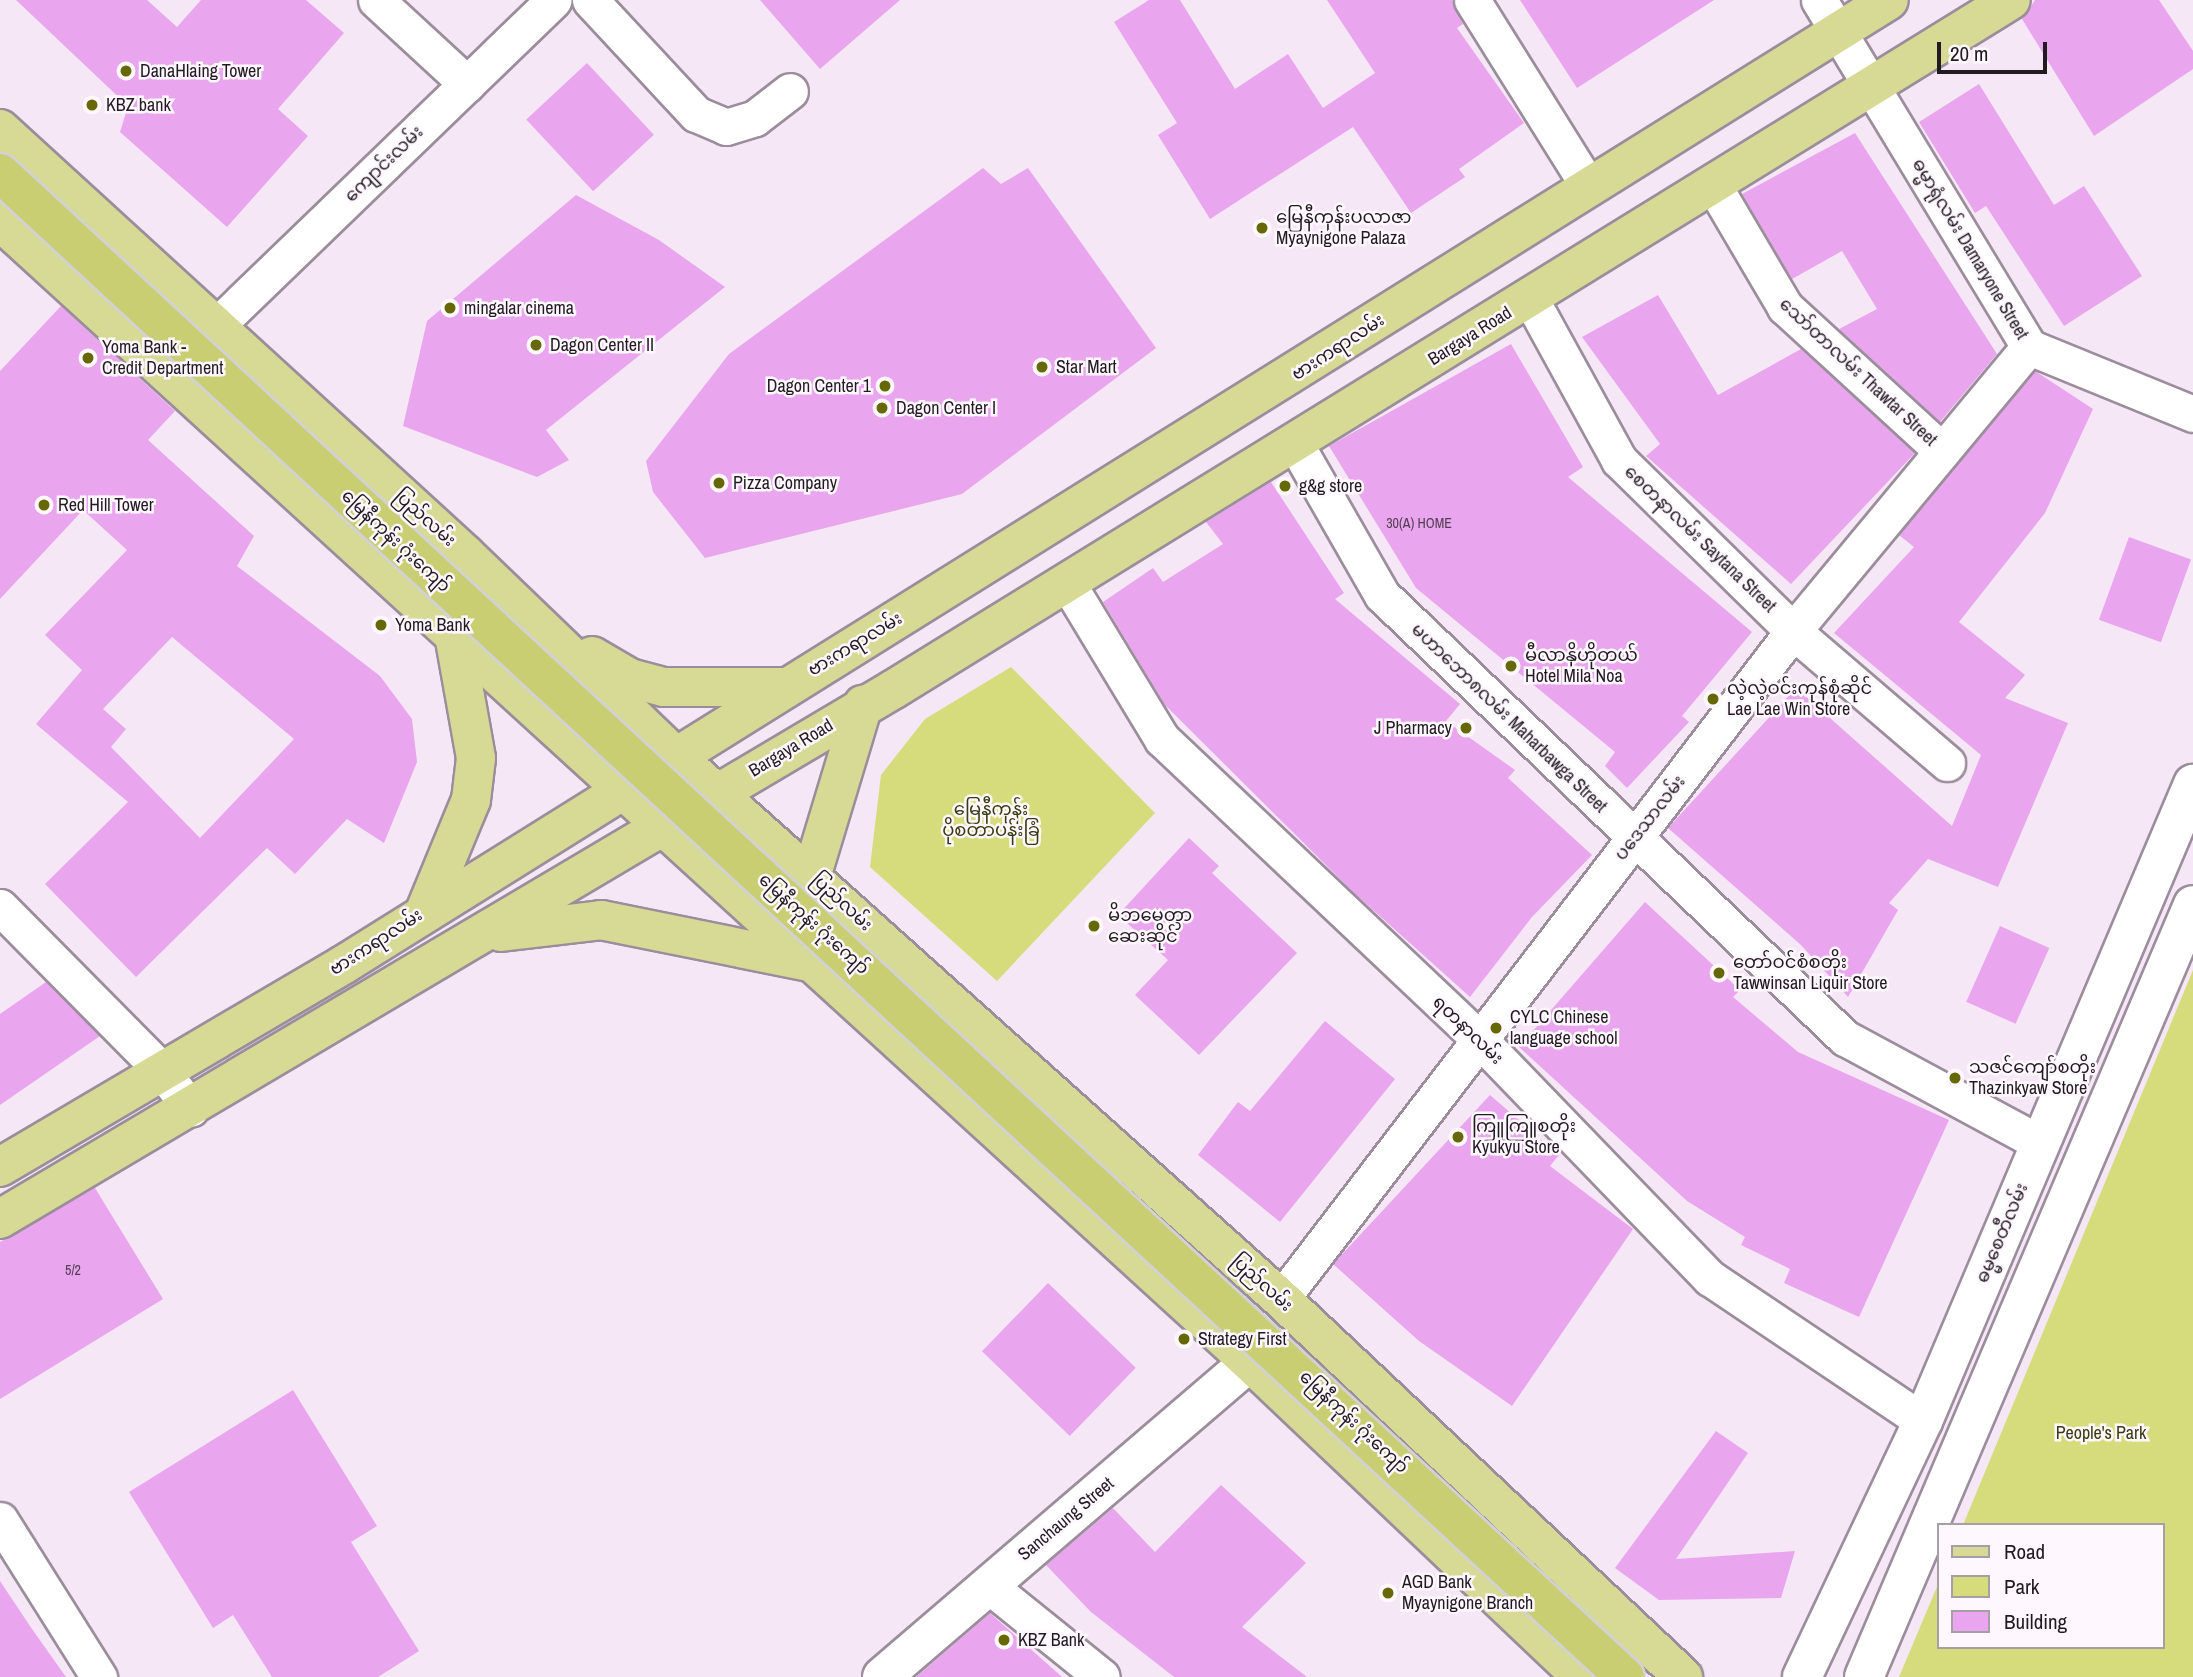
<!DOCTYPE html>
<html>
<head>
<meta charset="utf-8">
<style>
  body { margin:0 }
  #map { position:relative; width:2193px; height:1677px; overflow:hidden; background:#f6e7f7; font-family:"Archivo Narrow","Noto Sans Myanmar",sans-serif }
  div>[style] { position:absolute }
  [style*='--x'] { left:calc(var(--x)*1px); top:calc(var(--y)*1px); width:calc(var(--w)*1px); rotate:calc(var(--a)*1deg) }
  .green>* { inset:0; background:#d6db7c }
  .building>* { inset:0; background:#e9a5ed; transform-origin:0 0 }
  .roads { filter:drop-shadow(2px 0 #9b8d9b) drop-shadow(-2px 0 #9b8d9b) drop-shadow(0 2px #9b8d9b) drop-shadow(0 -2px #9b8d9b) }
  .minor>* { height:35px; margin:-17.5px; padding:0 17.5px; transform-origin:17.5px; border-radius:17.5px; background:#fff }
  .tertiary>* { height:38px; margin:-19px; padding:0 19px; transform-origin:19px; border-radius:19px; background:#fff }
  .secondary>* { height:38px; margin:-19px; padding:0 19px; transform-origin:19px; border-radius:19px; background:#fff }
  .primary>* { height:38px; margin:-19px; padding:0 19px; transform-origin:19px; border-radius:19px; background:#d7da95 }
  .bridges { filter:drop-shadow(2px 0 #d3d1d3) drop-shadow(-2px 0 #d3d1d3) drop-shadow(0 2px #d3d1d3) drop-shadow(0 -2px #d3d1d3) }
  .trunk-bridge>* { height:38px; margin:-19px; padding:0 19px; transform-origin:19px; border-radius:19px; background:#cace72 }
  .dots>* { width:19px; height:19px; translate:-50% -50%; box-sizing:border-box; border:4px solid #fef8fe; border-radius:50% }
  span { translate:-50% -50%; white-space:nowrap; text-align:center; line-height:1.15; -webkit-text-stroke:5px #fef8fe; paint-order:stroke }
  .number-label { font-size:14px; color:#533e54 }
  .number-label span { -webkit-text-stroke-width:0 }
  .poi-label { font-size:18px; color:#211b21 }
  .left { translate:0 -50%; text-align:left }
  .right { translate:-100% -50%; text-align:right }
  .street-label { font-size:18px; color:#211b21 }
  .park-label { font-size:18px; color:#393b11 }
  .legend { position:absolute; left:1937px; top:1523px; width:228px; height:126px; box-sizing:border-box; background:#fef8fe; border:2px solid #a6a0a6; margin:0; padding:9px 12px; list-style:none; font-size:21px; color:#211b21 }
  .legend li { display:flex; align-items:center; gap:14px; height:35px }
  .legend b { width:35px; border:2px solid #a6a0a6 }
  .scale { position:absolute; left:1937px; top:42px; width:110px; height:32px; box-sizing:border-box; border:4px solid #211b21; border-top:0; padding-left:9px; font-size:21px; line-height:24px; white-space:nowrap; color:#211b21; -webkit-text-stroke:5px #fef8fe; paint-order:stroke }
</style>
</head>
<body>
<div id="map">
  <div class="green">
    <i style="clip-path:polygon(1011px 667px,1155px 813px,997px 981px,870px 867px,881px 775px,925px 719px)"></i>
    <i style="clip-path:polygon(2193px 970px,2193px 1677px,1899px 1677px,1939px 1582px,1939px 1647px,2163px 1647px,2163px 1525px,1963px 1525px)"></i>
  </div>
  <div class="building">
    <i style="clip-path:polygon(16px 0,147px 0,177px 27px,201px 0,306px 0,344px 33px,278px 109px,308px 136px,227px 227px,120px 132px,128px 106px)"></i>
    <i style="clip-path:polygon(760px 0,900px 0,820px 69px)"></i>
    <i style="clip-path:polygon(1149px 0,1180px 0,1235px 89px,1288px 54px,1323px 108px,1375px 73px,1327px 0,1452px 0,1463px 24px,1457px 28px,1524px 123px,1459px 169px,1465px 177px,1411px 213px,1353px 127px,1210px 219px,1158px 135px,1177px 123px,1114px 22px)"></i>
    <i style="clip-path:polygon(1520px 0,1714px 0,1577px 88px)"></i>
    <i style="clip-path:polygon(2159px 0,2193px 51px,2193px 69px,2094px 136px,2022px 19px,2035px 0)"></i>
    <i style="left:587px;top:63px;width:98px;height:83px;rotate:47deg"></i>
    <i style="clip-path:polygon(1979px 84px,2054px 205px,2084px 186px,2142px 276px,2064px 326px,1986px 206px,1975px 213px,1919px 122px)"></i>
    <i style="clip-path:polygon(1855px 133px,1997px 354px,1940px 422px,1839px 329px,1877px 309px,1842px 251px,1792px 279px,1742px 194px)"></i>
    <i style="clip-path:polygon(983px 168px,1001px 184px,1028px 168px,1156px 348px,962px 494px,705px 558px,653px 492px,646px 461px,729px 354px)"></i>
    <i style="clip-path:polygon(576px 195px,659px 240px,725px 287px,546px 430px,569px 460px,537px 477px,403px 426px,427px 321px)"></i>
    <i style="clip-path:polygon(1658px 295px,1718px 395px,1801px 349px,1915px 453px,1791px 584px,1646px 456px,1660px 444px,1582px 337px)"></i>
    <i style="clip-path:polygon(evenodd,61px 306px,175px 411px,148px 440px,254px 536px,237px 566px,380px 676px,412px 719px,417px 762px,384px 843px,347px 819px,295px 874px,267px 848px,136px 977px,45px 884px,128px 802px,36px 724px,82px 670px,45px 635px,127px 550px,83px 510px,0 599px,0 371px,61px 306px,172px 637px,294px 739px,200px 838px,111px 747px,126px 729px,103px 709px,172px 637px)"></i>
    <i style="clip-path:polygon(1511px 344px,1583px 467px,1568px 477px,1752px 632px,1682px 716px,1689px 722px,1627px 788px,1605px 766px,1615px 752px,1416px 588px,1329px 446px)"></i>
    <i style="clip-path:polygon(2035px 371px,2093px 409px,2045px 513px,1959px 622px,2025px 675px,2005px 698px,2068px 723px,1998px 887px,1928px 859px,1889px 903px,1898px 910px,1848px 997px,1801px 945px,1668px 828px,1796px 688px,1952px 826px,1981px 755px,1834px 633px,1914px 547px,1899px 535px)"></i>
    <i style="clip-path:polygon(1271px 482px,1344px 593px,1335px 599px,1460px 704px,1446px 721px,1515px 770px,1508px 778px,1592px 855px,1532px 917px,1470px 997px,1353px 892px,1165px 705px,1103px 602px,1153px 568px,1163px 582px,1223px 544px,1206px 522px)"></i>
    <i style="left:2129px;top:537px;width:66px;height:88px;rotate:20deg"></i>
    <i style="clip-path:polygon(1189px 838px,1219px 866px,1212px 873px,1297px 953px,1199px 1055px,1135px 995px,1168px 960px,1118px 915px)"></i>
    <i style="clip-path:polygon(1645px 902px,1740px 990px,1733px 997px,1798px 1052px,1949px 1120px,1859px 1317px,1784px 1283px,1790px 1269px,1741px 1245px,1745px 1237px,1687px 1201px,1519px 1047px)"></i>
    <i style="left:2000px;top:926px;width:54px;height:83px;rotate:24deg"></i>
    <i style="clip-path:polygon(46px 982px,100px 1036px,0 1105px,0 1014px)"></i>
    <i style="clip-path:polygon(1325px 1021px,1395px 1079px,1280px 1222px,1198px 1155px,1238px 1102px,1250px 1111px)"></i>
    <i style="clip-path:polygon(1490px 1095px,1559px 1155px,1550px 1166px,1633px 1229px,1512px 1406px,1419px 1341px,1333px 1264px)"></i>
    <i style="clip-path:polygon(95px 1188px,163px 1299px,0 1399px,0 1242px)"></i>
    <i style="left:1048px;top:1283px;width:122px;height:95px;rotate:44deg"></i>
    <i style="clip-path:polygon(293px 1390px,377px 1526px,351px 1542px,419px 1651px,378px 1677px,272px 1677px,233px 1615px,213px 1628px,129px 1492px)"></i>
    <i style="clip-path:polygon(1716px 1431px,1748px 1453px,1676px 1559px,1795px 1551px,1781px 1598px,1659px 1600px,1615px 1568px)"></i>
    <i style="clip-path:polygon(1221px 1485px,1306px 1563px,1242px 1627px,1307px 1677px,1174px 1677px,1091px 1612px,1046px 1565px,1113px 1508px,1155px 1552px)"></i>
    <i style="clip-path:polygon(0 1581px,32px 1629px,66px 1677px,0 1677px)"></i>
    <i style="clip-path:polygon(990px 1613px,1062px 1677px,916px 1677px)"></i>
  </div>
  <div class="roads">
    <div class="minor">
      <i style="--x:376;--y:0;--w:124;--a:42.7"></i>
      <i style="--x:590;--y:0;--w:156;--a:47.1"></i>
      <i style="--x:696;--y:114;--w:33;--a:23"></i>
      <i style="--x:726;--y:127;--w:30;--a:-17"></i>
      <i style="--x:755;--y:118;--w:44;--a:-37.6"></i>
      <i style="--x:1472;--y:0;--w:221;--a:58"></i>
      <i style="--x:1819;--y:0;--w:406;--a:58.8"></i>
      <i style="--x:2029;--y:347;--w:177;--a:22.2"></i>
      <i style="--x:1712;--y:183;--w:144;--a:59.5"></i>
      <i style="--x:1785;--y:307;--w:213;--a:42.5"></i>
      <i style="--x:1530;--y:298;--w:185;--a:61.2"></i>
      <i style="--x:1619;--y:460;--w:244;--a:44.5"></i>
      <i style="--x:1793;--y:631;--w:203;--a:40.6"></i>
      <i style="--x:214;--y:328;--w:472;--a:-44"></i>
      <i style="--x:1296;--y:445;--w:173;--a:60.2"></i>
      <i style="--x:1382;--y:595;--w:641;--a:43.74"></i>
      <i style="--x:1845;--y:1038;--w:221;--a:28.3"></i>
      <i style="--x:1068;--y:584;--w:181;--a:58.8"></i>
      <i style="--x:1162;--y:739;--w:435;--a:43.4"></i>
      <i style="--x:1478;--y:1038;--w:334;--a:46"></i>
      <i style="--x:1710;--y:1278;--w:257;--a:33.9"></i>
      <i style="--x:0;--y:907;--w:232;--a:45.3"></i>
      <i style="--x:163;--y:1072;--w:46;--a:52.9"></i>
      <i style="--x:1281;--y:1299;--w:842;--a:-52.53"></i>
      <i style="--x:1793;--y:631;--w:369;--a:-50.3"></i>
      <i style="--x:0;--y:1520;--w:186;--a:57.8"></i>
      <i style="--x:988;--y:1585;--w:146;--a:38.9"></i>
    </div>
    <div class="tertiary">
      <i style="--x:882;--y:1677;--w:484;--a:-40.6"></i>
    </div>
    <div class="secondary">
      <i style="--x:1802;--y:1677;--w:283;--a:-64.7"></i>
      <i style="--x:1923;--y:1421;--w:692;--a:-67.03"></i>
      <i style="--x:1864;--y:1677;--w:839;--a:-66.92"></i>
    </div>
    <div class="primary">
      <i style="--x:0;--y:129;--w:631;--a:42.43"></i>
      <i style="--x:466;--y:555;--w:290;--a:43.9"></i>
      <i style="--x:675;--y:756;--w:814;--a:41.86"></i>
      <i style="--x:1281;--y:1299;--w:552;--a:43.24"></i>
      <i style="--x:0;--y:221;--w:1692;--a:42.39"></i>
      <i style="--x:1250;--y:1362;--w:458;--a:43.5"></i>
      <i style="--x:592;--y:656;--w:44;--a:30.1"></i>
      <i style="--x:630;--y:678;--w:35;--a:15"></i>
      <i style="--x:664;--y:687;--w:119;--a:0"></i>
      <i style="--x:812;--y:874;--w:177;--a:-73.2"></i>
      <i style="--x:425;--y:911;--w:120;--a:-67.5"></i>
      <i style="--x:471;--y:800;--w:42;--a:-83.2"></i>
      <i style="--x:476;--y:758;--w:120;--a:-100.1"></i>
      <i style="--x:501;--y:932;--w:101;--a:-6.8"></i>
      <i style="--x:601;--y:920;--w:213;--a:11.4"></i>
      <i style="--x:0;--y:1167;--w:398;--a:-30.5"></i>
      <i style="--x:343;--y:965;--w:1822;--a:-31.97"></i>
      <i style="--x:0;--y:1219;--w:1039;--a:-30.66"></i>
      <i style="--x:894;--y:689;--w:1312;--a:-31.67"></i>
    </div>
  </div>
  <div class="bridges">
    <div class="trunk-bridge">
      <i style="--x:0;--y:173;--w:2214;--a:42.79"></i>
    </div>
  </div>
  <div class="dots">
    <i style="left:126px;top:71px;background:#666806"></i>
    <i style="left:92px;top:105px;background:#666806"></i>
    <i style="left:1262px;top:228px;background:#666806"></i>
    <i style="left:450px;top:308px;background:#666806"></i>
    <i style="left:536px;top:345px;background:#666806"></i>
    <i style="left:88px;top:358px;background:#666806"></i>
    <i style="left:1042px;top:367px;background:#666806"></i>
    <i style="left:885px;top:386px;background:#666806"></i>
    <i style="left:882px;top:408px;background:#666806"></i>
    <i style="left:719px;top:483px;background:#666806"></i>
    <i style="left:1285px;top:486px;background:#666806"></i>
    <i style="left:44px;top:505px;background:#666806"></i>
    <i style="left:381px;top:625px;background:#666806"></i>
    <i style="left:1511px;top:666px;background:#666806"></i>
    <i style="left:1713px;top:699px;background:#666806"></i>
    <i style="left:1466px;top:728px;background:#666806"></i>
    <i style="left:1094px;top:926px;background:#666806"></i>
    <i style="left:1719px;top:973px;background:#666806"></i>
    <i style="left:1496px;top:1028px;background:#666806"></i>
    <i style="left:1955px;top:1078px;background:#666806"></i>
    <i style="left:1458px;top:1137px;background:#666806"></i>
    <i style="left:1184px;top:1339px;background:#666806"></i>
    <i style="left:1388px;top:1593px;background:#666806"></i>
    <i style="left:1004px;top:1640px;background:#666806"></i>
  </div>
  <div class="number-label">
    <span style="left:1419px;top:523px">30(A) HOME</span>
    <span style="left:73px;top:1270px">5/2</span>
  </div>
  <div class="poi-label">
    <span class="left" style="left:140px;top:71px">DanaHlaing Tower</span>
    <span class="left" style="left:106px;top:105px">KBZ bank</span>
    <span class="left" style="left:1276px;top:228px">မြေနီကုန်းပလာဇာ<br>Myaynigone Palaza</span>
    <span class="left" style="left:464px;top:308px">mingalar cinema</span>
    <span class="left" style="left:550px;top:345px">Dagon Center II</span>
    <span class="left" style="left:102px;top:358px">Yoma Bank -<br>Credit Department</span>
    <span class="left" style="left:1056px;top:367px">Star Mart</span>
    <span class="right" style="left:871px;top:386px">Dagon Center 1</span>
    <span class="left" style="left:896px;top:408px">Dagon Center I</span>
    <span class="left" style="left:733px;top:483px">Pizza Company</span>
    <span class="left" style="left:1299px;top:486px">g&amp;g store</span>
    <span class="left" style="left:58px;top:505px">Red Hill Tower</span>
    <span class="left" style="left:395px;top:625px">Yoma Bank</span>
    <span class="left" style="left:1525px;top:666px">မီလာနိုဟိုတယ်<br>Hotel Mila Noa</span>
    <span class="left" style="left:1727px;top:699px">လဲ့လဲ့ဝင်းကုန်စုံဆိုင်<br>Lae Lae Win Store</span>
    <span class="right" style="left:1452px;top:728px">J Pharmacy</span>
    <span class="left" style="left:1108px;top:926px">မိဘမေတ္တာ<br>ဆေးဆိုင်</span>
    <span class="left" style="left:1733px;top:973px">တော်ဝင်စံစတိုး<br>Tawwinsan Liquir Store</span>
    <span class="left" style="left:1510px;top:1028px">CYLC Chinese<br>language school</span>
    <span class="left" style="left:1969px;top:1078px">သဇင်ကျော်စတိုး<br>Thazinkyaw Store</span>
    <span class="left" style="left:1472px;top:1137px">ကြူကြူစတိုး<br>Kyukyu Store</span>
    <span class="left" style="left:1198px;top:1339px">Strategy First</span>
    <span class="left" style="left:1402px;top:1593px">AGD Bank<br>Myaynigone Branch</span>
    <span class="left" style="left:1018px;top:1640px">KBZ Bank</span>
  </div>
  <div class="street-label">
    <span style="left:384px;top:164px;rotate:-44deg">ကျောင်းလမ်း</span>
    <span style="left:1970px;top:249px;rotate:59deg">ဓမ္မာရုံလမ်း Damaryone Street</span>
    <span style="left:1470px;top:336px;rotate:-32deg">Bargaya Road</span>
    <span style="left:1338px;top:347px;rotate:-33deg">ဗားကရာလမ်း</span>
    <span style="left:1858px;top:372px;rotate:43deg">သော်တာလမ်း Thawtar Street</span>
    <span style="left:425px;top:518px;rotate:42deg">ပြည်လမ်း</span>
    <span style="left:1700px;top:539px;rotate:44deg">စေတနာလမ်း Saytana Street</span>
    <span style="left:396px;top:541px;rotate:43deg">မြေနီကုန်း ဂုံးကျော်</span>
    <span style="left:855px;top:644px;rotate:-31deg">ဗားကရာလမ်း</span>
    <span style="left:1509px;top:718px;rotate:44deg">မဟာဘော၈လမ်း Maharbawga Street</span>
    <span style="left:791px;top:748px;rotate:-31deg">Bargaya Road</span>
    <span style="left:1650px;top:818px;rotate:-52deg">ပဒေသာလမ်း</span>
    <span style="left:842px;top:902px;rotate:43deg">ပြည်လမ်း</span>
    <span style="left:814px;top:924px;rotate:42deg">မြေနီကုန်း ဂုံးကျော်</span>
    <span style="left:376px;top:942px;rotate:-33deg">ဗားကရာလမ်း</span>
    <span style="left:1468px;top:1030px;rotate:44deg">ရတနာလမ်း</span>
    <span style="left:2002px;top:1233px;rotate:-67deg">ဓမ္မစေတီလမ်း</span>
    <span style="left:1262px;top:1283px;rotate:42deg">ပြည်လမ်း</span>
    <span style="left:1354px;top:1422px;rotate:43deg">မြေနီကုန်း ဂုံးကျော်</span>
    <span style="left:1066px;top:1519px;rotate:-40deg">Sanchaung Street</span>
  </div>
  <div class="park-label">
    <span style="left:991px;top:820px">မြေနီကုန်း<br>ပိုစတာပန်းခြံ</span>
    <span style="left:2101px;top:1433px">People's Park</span>
  </div>
  <ul class="legend">
  <li><b style="height:9px;background:#d7da95"></b>Road</li>
  <li><b style="height:19px;background:#d6db7c"></b>Park</li>
  <li><b style="height:19px;background:#e9a5ed"></b>Building</li>
  </ul>
  <div class="scale">20 m</div>
</div>
</body>
</html>
